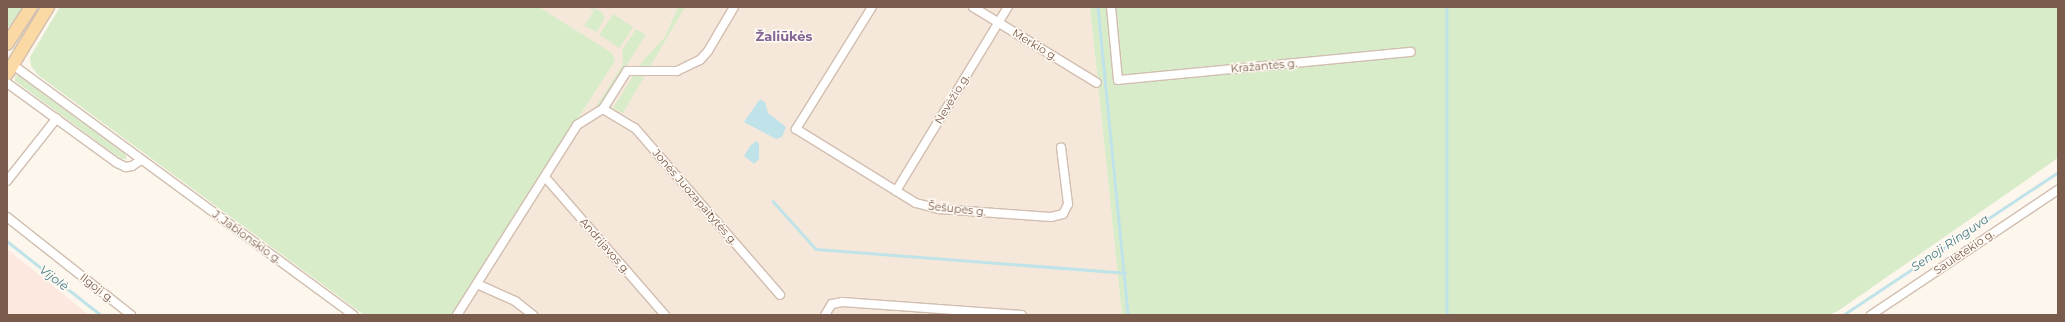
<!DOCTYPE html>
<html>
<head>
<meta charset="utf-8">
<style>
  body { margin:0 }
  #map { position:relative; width:2065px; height:322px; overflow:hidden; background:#fdf6ec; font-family:Montserrat,sans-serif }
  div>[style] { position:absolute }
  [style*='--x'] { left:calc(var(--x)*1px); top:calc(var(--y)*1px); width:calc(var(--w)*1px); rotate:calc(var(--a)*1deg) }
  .residential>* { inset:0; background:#f5e8da }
  .commercial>* { inset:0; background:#fde8e0 }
  .green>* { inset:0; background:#d8ecc9; transform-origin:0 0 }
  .water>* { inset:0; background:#bfe3e8 }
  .stream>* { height:2.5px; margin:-1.25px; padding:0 1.25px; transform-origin:1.25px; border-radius:1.25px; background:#bfe3e8 }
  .roads { filter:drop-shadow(1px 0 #d1beb0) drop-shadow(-1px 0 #d1beb0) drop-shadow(0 1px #d1beb0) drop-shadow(0 -1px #d1beb0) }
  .minor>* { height:8px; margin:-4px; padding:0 4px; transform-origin:4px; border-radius:4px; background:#fff }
  .primary>* { height:12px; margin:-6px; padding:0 6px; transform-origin:6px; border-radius:6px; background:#fbd9a5 }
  span { translate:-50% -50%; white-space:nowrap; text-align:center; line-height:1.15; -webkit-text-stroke:3px #fffaf3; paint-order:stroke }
  .street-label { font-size:11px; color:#7a5c4d }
  .water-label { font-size:12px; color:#437c86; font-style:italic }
  .quarter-label { font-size:13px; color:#846695; font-weight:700 }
  .frame { position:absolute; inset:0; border:8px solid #7a5c4d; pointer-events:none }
</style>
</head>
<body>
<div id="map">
  <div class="residential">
    <i style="clip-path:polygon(539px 7px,1090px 7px,1122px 315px,451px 315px,615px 61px)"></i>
  </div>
  <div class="commercial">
    <i style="clip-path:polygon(7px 249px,89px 315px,7px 315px)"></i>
  </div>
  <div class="green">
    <i style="clip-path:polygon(7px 7px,22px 7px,17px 20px,7px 28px)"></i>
    <i style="clip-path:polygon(37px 7px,33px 22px,13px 48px,13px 46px)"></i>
    <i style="clip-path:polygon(60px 7px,539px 7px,612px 53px,615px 61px,451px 315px,364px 315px,38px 75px,31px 66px,30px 57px)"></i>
    <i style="clip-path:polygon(589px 7px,601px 11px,605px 18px,597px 32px,584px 26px,594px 11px)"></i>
    <i style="clip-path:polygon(678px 7px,685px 7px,623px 113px,613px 108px,644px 59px,665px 37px)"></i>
    <i style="clip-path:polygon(1090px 7px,2058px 7px,2058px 158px,1838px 311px,1829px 315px,1122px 315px)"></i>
    <i style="left:613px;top:14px;width:24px;height:25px;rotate:33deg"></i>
    <i style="clip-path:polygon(636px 29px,646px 35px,597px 111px,594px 110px,623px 64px,622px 50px)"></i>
    <i style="clip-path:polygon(18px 75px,125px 154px,127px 159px,121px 159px,15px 81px,15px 76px)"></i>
  </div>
  <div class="water">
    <i style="clip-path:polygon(760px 99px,765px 102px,768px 113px,786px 127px,782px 137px,776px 139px,744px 122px)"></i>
    <i style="clip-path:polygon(756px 141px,759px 144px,759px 159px,754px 164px,744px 156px,750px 146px)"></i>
  </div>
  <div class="stream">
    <i style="--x:1098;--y:7;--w:309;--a:84.4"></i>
    <i style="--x:1447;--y:7;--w:308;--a:90"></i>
    <i style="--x:773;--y:201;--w:64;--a:48.1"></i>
    <i style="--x:816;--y:249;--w:310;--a:4.4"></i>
    <i style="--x:7;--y:241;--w:120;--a:38.2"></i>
    <i style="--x:1843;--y:315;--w:258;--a:-33.6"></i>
  </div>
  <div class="roads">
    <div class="minor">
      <i style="--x:872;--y:7;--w:144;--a:121.9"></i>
      <i style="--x:796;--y:129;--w:141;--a:31.7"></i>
      <i style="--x:916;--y:203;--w:24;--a:15"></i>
      <i style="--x:939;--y:209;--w:112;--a:4.1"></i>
      <i style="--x:1051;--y:217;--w:12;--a:-14"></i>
      <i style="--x:1063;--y:214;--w:11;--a:-63"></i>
      <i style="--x:1068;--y:204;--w:57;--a:-97"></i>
      <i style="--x:973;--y:7;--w:145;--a:31.5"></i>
      <i style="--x:1111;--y:7;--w:73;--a:84.5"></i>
      <i style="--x:1118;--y:80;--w:294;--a:-5.5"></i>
      <i style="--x:13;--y:65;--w:422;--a:36.3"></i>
      <i style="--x:7;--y:83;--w:136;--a:36"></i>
      <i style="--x:117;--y:163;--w:10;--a:24"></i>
      <i style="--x:126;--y:167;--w:6;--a:-9"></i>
      <i style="--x:132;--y:166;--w:11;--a:-34"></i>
      <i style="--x:603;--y:109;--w:37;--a:31"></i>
      <i style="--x:635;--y:128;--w:221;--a:49"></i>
      <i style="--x:545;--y:177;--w:183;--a:49"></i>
      <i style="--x:7;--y:181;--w:80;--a:-51.6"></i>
      <i style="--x:896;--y:191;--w:215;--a:-58.7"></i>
      <i style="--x:7;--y:217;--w:158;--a:38.3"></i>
      <i style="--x:477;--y:284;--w:42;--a:24.1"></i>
      <i style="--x:515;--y:301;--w:23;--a:38"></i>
      <i style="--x:457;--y:315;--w:225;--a:-57.7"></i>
      <i style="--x:577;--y:125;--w:31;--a:-32"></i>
      <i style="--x:603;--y:109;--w:45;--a:-57.7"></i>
      <i style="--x:627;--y:71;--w:50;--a:0"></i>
      <i style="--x:677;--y:71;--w:25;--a:-26"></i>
      <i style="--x:700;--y:60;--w:12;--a:-48"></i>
      <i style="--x:708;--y:51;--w:51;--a:-59.4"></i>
      <i style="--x:825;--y:315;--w:13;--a:-58"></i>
      <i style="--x:832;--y:304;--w:10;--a:-11"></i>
      <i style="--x:842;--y:302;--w:180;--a:4.1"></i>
      <i style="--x:1871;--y:315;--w:225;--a:-33.8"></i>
    </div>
    <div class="primary">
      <i style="--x:7;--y:44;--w:44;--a:-57"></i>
      <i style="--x:7;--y:74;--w:79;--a:-58.5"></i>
    </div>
  </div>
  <div class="street-label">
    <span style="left:1035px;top:45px;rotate:31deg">Merkio g.</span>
    <span style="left:1264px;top:66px;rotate:-5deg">Kražantės g.</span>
    <span style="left:952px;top:99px;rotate:-59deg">Nevėžio g.</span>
    <span style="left:695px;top:197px;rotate:49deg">Jonės Juozapaitytės g.</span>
    <span style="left:957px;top:209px;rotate:6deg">Šešupės g.</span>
    <span style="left:247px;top:237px;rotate:36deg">J. Jablonskio g.</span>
    <span style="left:605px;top:246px;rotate:49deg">Andrijavos g.</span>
    <span style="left:1964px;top:252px;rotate:-34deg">Saulėtekio g.</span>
    <span style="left:97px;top:288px;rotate:38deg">Ilgoji g.</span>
  </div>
  <div class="water-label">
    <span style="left:1950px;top:243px;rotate:-34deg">Senoji Ringuva</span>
    <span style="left:54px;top:278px;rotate:38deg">Vijolė</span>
  </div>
  <div class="quarter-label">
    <span style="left:784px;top:36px">Žaliūkės</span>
  </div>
  <div class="frame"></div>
</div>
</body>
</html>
